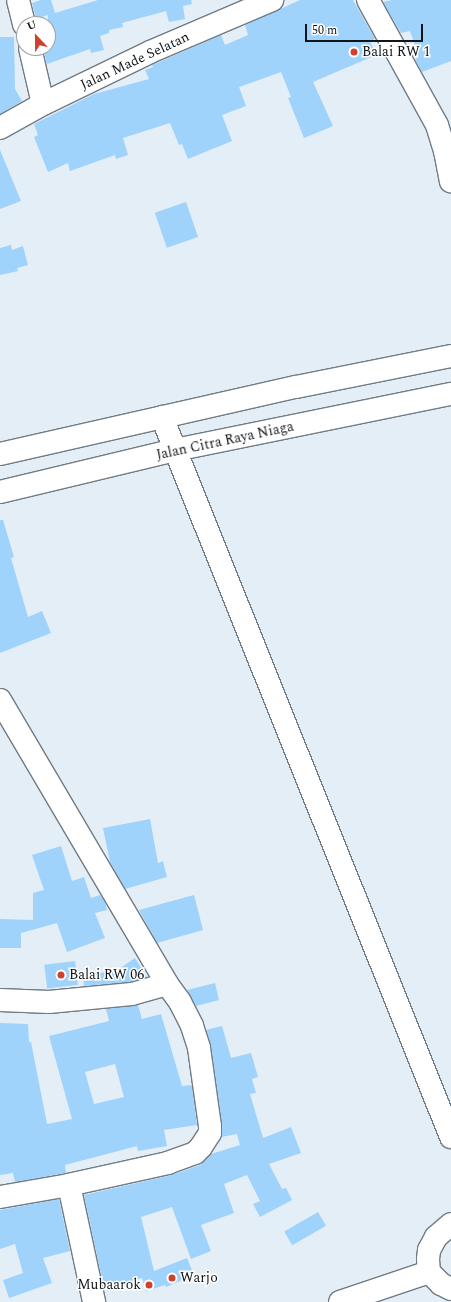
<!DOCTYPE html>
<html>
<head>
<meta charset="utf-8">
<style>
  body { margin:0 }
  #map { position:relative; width:451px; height:1302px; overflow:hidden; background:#e3eef7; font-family:Spectral,serif }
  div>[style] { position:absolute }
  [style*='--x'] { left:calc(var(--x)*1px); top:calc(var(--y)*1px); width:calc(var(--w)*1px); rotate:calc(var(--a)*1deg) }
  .building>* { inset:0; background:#9fd3fb; transform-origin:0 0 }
  .roads { filter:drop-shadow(1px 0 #717b83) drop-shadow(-1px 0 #717b83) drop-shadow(0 1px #717b83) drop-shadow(0 -1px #717b83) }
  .minor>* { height:22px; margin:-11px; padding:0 11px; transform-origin:11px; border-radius:11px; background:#fff }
  .dots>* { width:11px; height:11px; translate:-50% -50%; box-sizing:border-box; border:2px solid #fff; border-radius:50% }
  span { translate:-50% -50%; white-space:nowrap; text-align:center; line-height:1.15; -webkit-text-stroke:3px #fff; paint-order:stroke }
  .poi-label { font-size:14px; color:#101417 }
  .left { translate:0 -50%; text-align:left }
  .right { translate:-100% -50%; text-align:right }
  .street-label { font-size:14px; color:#101417 }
  .north { position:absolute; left:16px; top:16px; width:40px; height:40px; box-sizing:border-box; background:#fff; border:1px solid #9fa1a2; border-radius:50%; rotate:338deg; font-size:11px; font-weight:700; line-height:16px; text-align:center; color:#101417 }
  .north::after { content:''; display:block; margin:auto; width:14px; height:18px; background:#ce422b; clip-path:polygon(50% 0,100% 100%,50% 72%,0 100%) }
  .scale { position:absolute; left:305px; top:24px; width:118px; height:18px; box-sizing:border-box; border:2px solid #101417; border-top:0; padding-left:5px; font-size:12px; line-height:14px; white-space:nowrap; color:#101417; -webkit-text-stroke:3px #fff; paint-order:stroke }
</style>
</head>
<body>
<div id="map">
  <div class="building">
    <i style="clip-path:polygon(41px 0,51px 0,55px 13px,98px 0,191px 0,192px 4px,183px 6px,185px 19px,169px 22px,166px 11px,122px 23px,123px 27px,109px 30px,109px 33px,100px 36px,104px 50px,91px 53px,90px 49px,47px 64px,43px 48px,48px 48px,48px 15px,36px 19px,32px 3px)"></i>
    <i style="clip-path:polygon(300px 0,353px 0,375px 39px,370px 41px,376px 55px,313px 82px,333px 126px,304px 138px,288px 98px,291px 97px,281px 72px,239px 87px,246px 106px,222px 115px,232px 141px,188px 159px,182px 144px,179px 145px,170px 123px,123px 138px,128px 155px,116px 159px,115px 155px,70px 171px,68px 163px,48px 172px,34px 137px,38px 135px,34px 124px,94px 94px,149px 79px,145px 70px,153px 67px,152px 65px,221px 35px,225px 45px,248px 35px,245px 25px)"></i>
    <i style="clip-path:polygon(392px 0,451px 0,451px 61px,422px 72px,415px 59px,419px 57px,410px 31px,401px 33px,383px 2px)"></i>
    <i style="clip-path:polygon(0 37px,14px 37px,15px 89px,22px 101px,0 114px)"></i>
    <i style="clip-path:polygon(0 150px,21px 201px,0 209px)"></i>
    <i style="left:186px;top:202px;width:37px;height:33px;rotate:71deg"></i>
    <i style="clip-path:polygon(11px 245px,12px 250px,23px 246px,28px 265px,17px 268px,18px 271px,0 275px,0 248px)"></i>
    <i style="clip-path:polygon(0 520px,3px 520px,14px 557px,11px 558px,28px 617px,42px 611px,51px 633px,0 653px)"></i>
    <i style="clip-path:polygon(150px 819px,158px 863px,163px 861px,167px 877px,125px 889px,110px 862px,103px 828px)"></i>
    <i style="clip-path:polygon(61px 846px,72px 881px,84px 877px,91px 898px,100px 895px,105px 902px,107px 910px,95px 913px,105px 938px,67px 952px,57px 923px,21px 933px,21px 948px,0 948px,0 919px,33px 920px,33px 893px,44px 890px,32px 855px)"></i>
    <i style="clip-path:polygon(194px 895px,203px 930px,157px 943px,139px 910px)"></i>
    <i style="clip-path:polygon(135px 958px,147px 977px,130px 982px,84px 986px,83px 975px,116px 971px)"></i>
    <i style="left:75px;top:961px;width:24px;height:31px;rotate:83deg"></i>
    <i style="clip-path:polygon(215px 983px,219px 1000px,196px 1006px,187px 990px)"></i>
    <i style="clip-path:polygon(evenodd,138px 1005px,142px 1019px,161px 1014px,182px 1086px,192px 1085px,197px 1125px,164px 1130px,167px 1146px,138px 1151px,137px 1146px,65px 1165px,66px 1173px,15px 1182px,13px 1173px,0 1175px,0 1023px,28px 1024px,29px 1042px,31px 1042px,47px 1124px,72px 1119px,49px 1036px,109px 1021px,106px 1009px,138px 1005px,115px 1064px,124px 1097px,94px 1104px,85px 1072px,115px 1064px)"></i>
    <i style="clip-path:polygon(222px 1026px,231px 1058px,251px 1053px,258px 1077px,252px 1079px,256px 1093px,250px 1094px,263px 1138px,291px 1127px,301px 1153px,269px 1164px,282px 1189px,286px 1188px,292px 1200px,260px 1217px,253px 1204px,260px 1201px,247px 1175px,224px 1184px,234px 1213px,201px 1225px,211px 1251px,191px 1259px,172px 1207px,141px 1217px,154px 1271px,187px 1258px,194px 1275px,166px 1287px,165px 1285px,146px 1291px,142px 1278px,104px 1288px,84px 1195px,172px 1175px,200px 1165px,211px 1154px,240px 1145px,237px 1134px,221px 1137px,222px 1124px,211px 1046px,206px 1030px)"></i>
    <i style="clip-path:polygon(59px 1199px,70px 1251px,43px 1258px,52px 1283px,9px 1298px,3px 1280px,23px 1273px,15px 1244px,0 1249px,0 1210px)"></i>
    <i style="left:318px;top:1212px;width:16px;height:39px;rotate:60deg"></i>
  </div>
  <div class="roads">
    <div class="minor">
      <i style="--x:18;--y:0;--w:25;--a:76"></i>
      <i style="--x:368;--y:0;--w:143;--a:61.1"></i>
      <i style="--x:437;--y:125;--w:27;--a:73"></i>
      <i style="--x:445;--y:151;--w:31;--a:79"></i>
      <i style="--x:30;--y:48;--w:57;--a:76.9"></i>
      <i style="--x:0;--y:128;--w:49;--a:-29.2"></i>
      <i style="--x:43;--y:104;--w:119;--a:-25.9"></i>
      <i style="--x:150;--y:52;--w:133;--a:-23.1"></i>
      <i style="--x:162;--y:417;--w:776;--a:68.13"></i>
      <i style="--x:0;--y:454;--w:303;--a:-12.8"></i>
      <i style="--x:296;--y:387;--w:158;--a:-11.3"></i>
      <i style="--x:0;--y:492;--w:180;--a:-13.5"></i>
      <i style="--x:175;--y:450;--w:282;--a:-11.5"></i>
      <i style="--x:0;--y:700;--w:329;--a:59.5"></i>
      <i style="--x:167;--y:984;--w:22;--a:54"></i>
      <i style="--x:180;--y:1002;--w:27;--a:63"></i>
      <i style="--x:192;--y:1026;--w:23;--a:72"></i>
      <i style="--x:199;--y:1048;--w:79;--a:82"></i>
      <i style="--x:210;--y:1126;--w:7;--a:90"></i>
      <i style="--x:210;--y:1133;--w:17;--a:123"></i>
      <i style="--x:201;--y:1147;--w:8;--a:135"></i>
      <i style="--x:195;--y:1153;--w:29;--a:160"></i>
      <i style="--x:168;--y:1163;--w:101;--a:167.5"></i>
      <i style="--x:69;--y:1185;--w:70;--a:170.1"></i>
      <i style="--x:0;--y:1000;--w:49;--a:2.3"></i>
      <i style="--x:49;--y:1002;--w:83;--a:-5.5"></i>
      <i style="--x:132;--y:994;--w:36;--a:-16"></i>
      <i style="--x:69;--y:1185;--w:120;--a:77.9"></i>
      <i style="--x:451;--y:1224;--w:20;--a:139"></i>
      <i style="--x:436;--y:1237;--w:15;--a:118"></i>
      <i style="--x:429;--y:1250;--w:9;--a:96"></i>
      <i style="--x:428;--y:1259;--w:13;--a:86"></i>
      <i style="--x:429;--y:1272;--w:17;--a:45"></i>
      <i style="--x:441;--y:1284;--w:11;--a:27"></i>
      <i style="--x:340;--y:1302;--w:94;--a:-18.6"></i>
    </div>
  </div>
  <div class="dots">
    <i style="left:354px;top:52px;background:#ce422b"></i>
    <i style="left:61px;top:975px;background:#ce422b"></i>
    <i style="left:172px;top:1278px;background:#ce422b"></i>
    <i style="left:149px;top:1285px;background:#ce422b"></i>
  </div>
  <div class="poi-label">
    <span class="left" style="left:362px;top:52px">Balai RW 1</span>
    <span class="left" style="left:69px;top:975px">Balai RW 06</span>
    <span class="left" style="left:180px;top:1278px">Warjo</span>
    <span class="right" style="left:141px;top:1285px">Mubaarok</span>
  </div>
  <div class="street-label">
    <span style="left:135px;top:61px;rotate:-25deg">Jalan Made Selatan</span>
    <span style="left:225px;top:441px;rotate:-12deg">Jalan Citra Raya Niaga</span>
  </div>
  <div class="north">U</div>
  <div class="scale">50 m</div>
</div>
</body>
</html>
